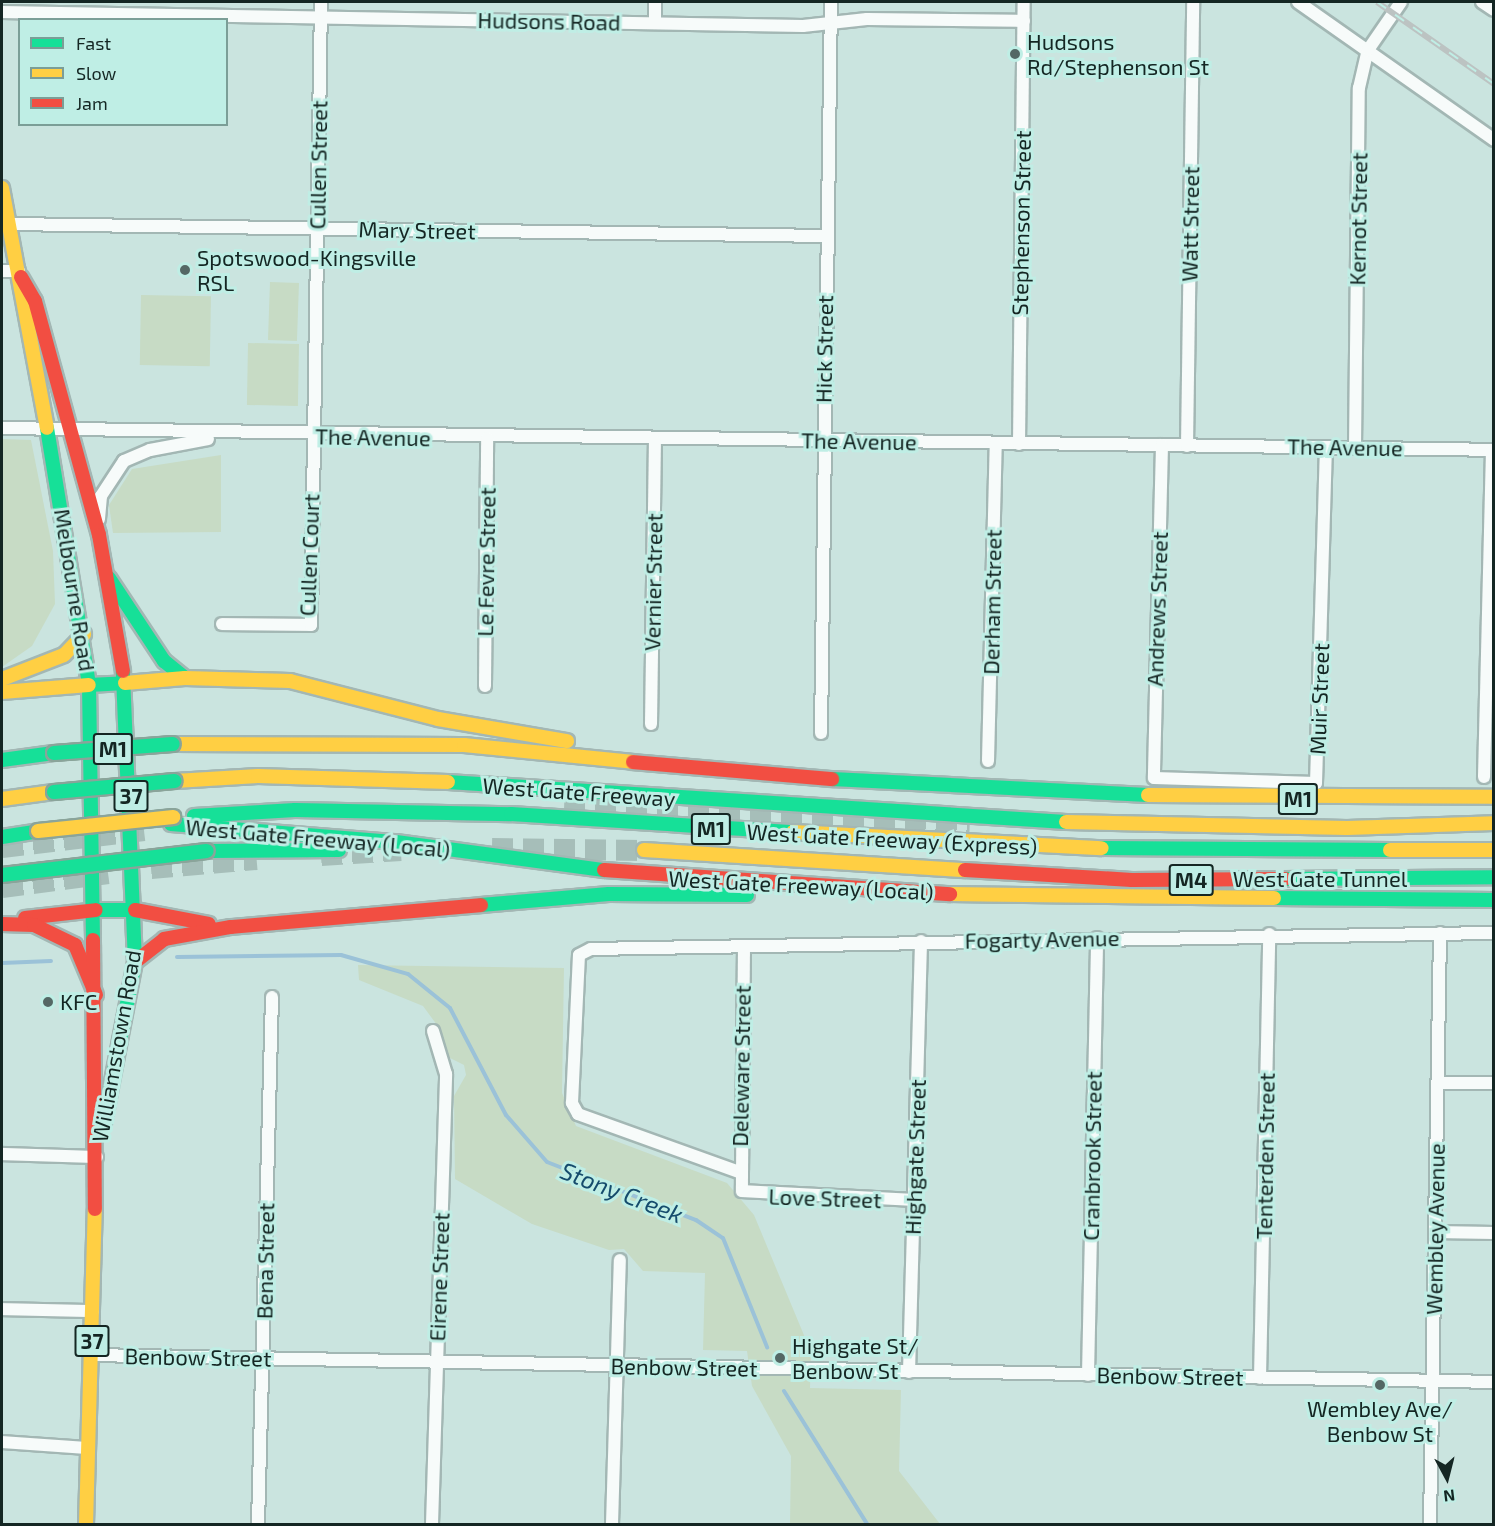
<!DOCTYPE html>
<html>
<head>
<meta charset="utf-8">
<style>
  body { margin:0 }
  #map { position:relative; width:1495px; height:1526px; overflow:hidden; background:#cae4df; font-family:"Exo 2",sans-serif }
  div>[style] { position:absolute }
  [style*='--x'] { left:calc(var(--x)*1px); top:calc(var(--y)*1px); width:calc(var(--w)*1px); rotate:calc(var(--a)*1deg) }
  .green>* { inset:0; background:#c7dbc5; transform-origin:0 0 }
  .stream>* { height:4px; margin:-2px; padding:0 2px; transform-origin:2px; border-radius:2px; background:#9bc2d8 }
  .highway-tunnel>* { height:21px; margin-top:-10.5px; transform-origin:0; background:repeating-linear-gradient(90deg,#a6beb9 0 21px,transparent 0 31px) }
  .roads { filter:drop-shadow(2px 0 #a3b7b4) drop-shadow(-2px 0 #a3b7b4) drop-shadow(0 2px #a3b7b4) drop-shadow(0 -2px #a3b7b4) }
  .street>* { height:12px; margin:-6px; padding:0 6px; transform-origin:6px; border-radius:6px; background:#f7fbfa }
  .fast>* { height:14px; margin:-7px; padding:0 7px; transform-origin:7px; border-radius:7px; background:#16e098 }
  .slow>* { height:14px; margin:-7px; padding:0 7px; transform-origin:7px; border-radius:7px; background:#ffcf43 }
  .jam>* { height:14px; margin:-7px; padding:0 7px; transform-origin:7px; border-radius:7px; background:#f24e42 }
  .rail>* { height:6px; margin-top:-3px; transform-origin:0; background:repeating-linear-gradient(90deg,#bfeee5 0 11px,#bcc3c2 0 22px); box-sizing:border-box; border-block:2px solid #bcc3c2 }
  .bridges { filter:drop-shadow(2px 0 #8aa49a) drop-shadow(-2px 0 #8aa49a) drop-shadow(0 2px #8aa49a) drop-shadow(0 -2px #8aa49a) }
  .fast-bridge>* { height:14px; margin:-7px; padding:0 7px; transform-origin:7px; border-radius:7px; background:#16e098 }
  .slow-bridge>* { height:14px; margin:-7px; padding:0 7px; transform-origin:7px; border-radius:7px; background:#ffcf43 }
  .dots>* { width:16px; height:16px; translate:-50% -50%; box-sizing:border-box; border:3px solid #bfeee5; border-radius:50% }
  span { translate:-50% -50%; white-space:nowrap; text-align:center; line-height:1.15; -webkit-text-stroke:6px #bfeee5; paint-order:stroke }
  .shield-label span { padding:2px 4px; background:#bfeee5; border:2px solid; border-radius:4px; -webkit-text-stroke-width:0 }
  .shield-label { font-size:21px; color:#142623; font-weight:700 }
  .street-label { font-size:22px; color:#142623 }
  .poi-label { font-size:22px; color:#142623 }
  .left { translate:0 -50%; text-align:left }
  .water-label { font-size:24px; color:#154b6c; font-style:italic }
  .frame { position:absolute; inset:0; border:3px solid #142623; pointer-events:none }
  .legend { position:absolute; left:18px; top:18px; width:210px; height:108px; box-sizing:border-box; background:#bfeee5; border:2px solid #7b9e97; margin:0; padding:8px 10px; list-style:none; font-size:18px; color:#142623 }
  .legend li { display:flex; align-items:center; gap:12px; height:30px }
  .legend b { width:30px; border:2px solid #7b9e97 }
  .north { position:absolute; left:1417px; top:1448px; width:60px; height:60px; -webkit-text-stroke:4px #bfeee5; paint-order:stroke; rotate:173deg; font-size:16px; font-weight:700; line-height:24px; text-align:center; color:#142623 }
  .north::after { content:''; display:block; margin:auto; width:21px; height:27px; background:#142623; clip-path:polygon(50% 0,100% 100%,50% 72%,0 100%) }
</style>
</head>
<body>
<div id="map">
  <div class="green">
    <i style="left:270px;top:282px;width:29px;height:58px;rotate:2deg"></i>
    <i style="left:141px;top:295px;width:70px;height:70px;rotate:1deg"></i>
    <i style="left:248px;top:343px;width:51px;height:62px;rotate:1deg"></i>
    <i style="clip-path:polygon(2px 439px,31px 440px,53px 551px,55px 604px,32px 646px,2px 667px)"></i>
    <i style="clip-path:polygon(221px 455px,221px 532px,113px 533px,109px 505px,132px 469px)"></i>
    <i style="clip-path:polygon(358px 965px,564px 968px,562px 1093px,576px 1126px,727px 1183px,754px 1215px,811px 1352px,810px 1388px,901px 1390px,899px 1471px,940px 1524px,790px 1524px,791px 1456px,752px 1386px,747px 1351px,703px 1350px,705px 1273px,643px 1271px,624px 1249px,609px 1250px,532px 1224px,455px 1179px,454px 1096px,466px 1075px,464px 1065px,448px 1057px,437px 1025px,423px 1006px,359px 980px)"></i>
  </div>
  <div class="stream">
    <i style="--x:177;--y:957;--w:164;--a:-0.7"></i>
    <i style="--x:341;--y:955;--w:70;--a:15.8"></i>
    <i style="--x:408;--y:974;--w:54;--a:39"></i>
    <i style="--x:450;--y:1008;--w:121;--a:62.4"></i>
    <i style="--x:506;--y:1115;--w:62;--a:48.9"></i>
    <i style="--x:547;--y:1162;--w:160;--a:21.3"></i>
    <i style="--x:696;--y:1220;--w:32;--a:34"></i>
    <i style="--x:723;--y:1238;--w:118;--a:68"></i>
    <i style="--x:2;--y:963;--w:49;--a:-2.3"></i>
    <i style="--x:784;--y:1391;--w:157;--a:58"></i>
  </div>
  <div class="highway-tunnel">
    <i style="--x:564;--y:809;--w:406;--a:2.3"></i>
    <i style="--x:2;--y:847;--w:143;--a:-6.8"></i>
    <i style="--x:492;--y:848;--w:152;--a:0.8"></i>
    <i style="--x:321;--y:855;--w:80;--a:-3.6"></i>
    <i style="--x:151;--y:868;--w:106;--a:-4.9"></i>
    <i style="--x:2;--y:887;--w:107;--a:-7.5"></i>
  </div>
  <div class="roads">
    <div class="street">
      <i style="--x:1298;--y:2;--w:240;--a:35.1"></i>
      <i style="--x:1482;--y:2;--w:14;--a:34"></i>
      <i style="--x:2;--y:12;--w:801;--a:1"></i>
      <i style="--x:803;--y:26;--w:64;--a:-6.2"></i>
      <i style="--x:867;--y:19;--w:157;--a:0.7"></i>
      <i style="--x:655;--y:23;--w:21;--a:-90"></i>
      <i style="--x:9;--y:224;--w:817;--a:0.84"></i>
      <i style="--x:2;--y:271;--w:17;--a:0"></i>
      <i style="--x:2;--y:428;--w:1492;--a:0.84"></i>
      <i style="--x:1019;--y:444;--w:442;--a:-89.4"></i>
      <i style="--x:1162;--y:445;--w:333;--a:91.4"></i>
      <i style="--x:1154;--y:778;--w:162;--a:1.8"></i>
      <i style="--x:1316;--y:783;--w:336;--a:-88.3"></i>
      <i style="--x:1187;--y:446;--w:444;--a:-89.2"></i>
      <i style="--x:1355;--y:447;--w:359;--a:-89.4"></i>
      <i style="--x:1359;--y:88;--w:39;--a:-77"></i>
      <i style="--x:1368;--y:50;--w:58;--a:-55.5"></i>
      <i style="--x:99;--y:519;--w:23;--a:-85"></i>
      <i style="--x:101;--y:496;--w:42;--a:-56.7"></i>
      <i style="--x:124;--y:461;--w:28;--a:-23"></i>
      <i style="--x:150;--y:450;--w:59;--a:-10.7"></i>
      <i style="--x:222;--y:624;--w:89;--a:0.6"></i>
      <i style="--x:311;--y:625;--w:623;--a:-89.08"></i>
      <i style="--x:485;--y:686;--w:248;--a:-89.5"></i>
      <i style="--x:651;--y:724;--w:283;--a:-89.2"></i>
      <i style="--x:821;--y:733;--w:731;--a:-89.22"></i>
      <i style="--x:988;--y:761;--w:317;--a:-88.6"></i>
      <i style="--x:1484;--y:777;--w:327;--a:-88.6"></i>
      <i style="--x:744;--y:946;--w:245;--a:90.5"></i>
      <i style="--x:742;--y:1191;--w:172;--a:3"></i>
      <i style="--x:1438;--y:1083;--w:56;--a:0"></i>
      <i style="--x:2;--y:1154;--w:95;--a:1.8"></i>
      <i style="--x:739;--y:1172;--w:171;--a:-160.2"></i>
      <i style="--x:578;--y:1114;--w:13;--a:-119"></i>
      <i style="--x:572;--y:1103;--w:148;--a:-87.3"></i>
      <i style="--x:579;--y:955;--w:13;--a:-27"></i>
      <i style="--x:591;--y:949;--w:903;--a:-1.02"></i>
      <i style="--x:1435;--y:1232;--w:59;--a:1"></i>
      <i style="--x:2;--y:1309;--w:91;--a:1.3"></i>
      <i style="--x:91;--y:1355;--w:1403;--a:1.1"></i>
      <i style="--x:909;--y:1372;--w:431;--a:-88.4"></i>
      <i style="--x:1088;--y:1375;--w:437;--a:-88.8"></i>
      <i style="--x:1260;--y:1378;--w:444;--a:-88.8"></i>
      <i style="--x:2;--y:1442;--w:86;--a:4"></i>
      <i style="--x:258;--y:1524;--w:527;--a:-88.48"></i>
      <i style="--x:432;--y:1524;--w:450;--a:-88.2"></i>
      <i style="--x:446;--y:1074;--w:45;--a:-106.8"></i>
      <i style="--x:612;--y:1524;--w:264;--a:-88.3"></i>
      <i style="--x:1430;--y:1524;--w:591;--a:-89.03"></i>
    </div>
    <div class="fast">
      <i style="--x:47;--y:428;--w:260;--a:80.7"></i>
      <i style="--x:89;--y:685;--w:255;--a:89.1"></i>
      <i style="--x:109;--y:578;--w:100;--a:56.5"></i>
      <i style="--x:164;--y:661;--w:27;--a:39"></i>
      <i style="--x:89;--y:685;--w:36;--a:-3"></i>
      <i style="--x:2;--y:760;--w:52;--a:-7.7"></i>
      <i style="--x:832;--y:779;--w:316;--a:2.9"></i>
      <i style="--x:448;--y:782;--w:619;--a:3.7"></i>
      <i style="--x:194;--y:816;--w:101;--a:-3.4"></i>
      <i style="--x:295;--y:810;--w:216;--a:1.1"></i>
      <i style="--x:511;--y:814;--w:283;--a:3.7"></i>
      <i style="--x:171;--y:824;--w:226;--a:4.6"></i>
      <i style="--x:396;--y:842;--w:210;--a:7.7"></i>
      <i style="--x:2;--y:837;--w:36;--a:-9"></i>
      <i style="--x:1102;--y:848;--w:288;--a:0.4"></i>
      <i style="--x:207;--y:851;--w:132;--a:-0.4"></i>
      <i style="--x:1285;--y:879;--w:209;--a:-0.5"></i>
      <i style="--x:1274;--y:898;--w:220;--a:0.5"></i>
      <i style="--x:481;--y:905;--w:128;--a:-4.9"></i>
      <i style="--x:609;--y:894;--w:138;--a:0.4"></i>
      <i style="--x:96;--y:910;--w:39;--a:0"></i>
      <i style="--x:104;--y:1123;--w:164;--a:-79.1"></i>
      <i style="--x:135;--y:962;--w:291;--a:-92.4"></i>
    </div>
    <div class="slow">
      <i style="--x:2;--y:188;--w:244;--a:79.4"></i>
      <i style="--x:2;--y:679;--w:66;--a:-21.2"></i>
      <i style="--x:64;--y:655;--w:29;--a:-46"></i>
      <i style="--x:125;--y:683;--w:60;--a:-4.8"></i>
      <i style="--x:185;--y:678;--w:105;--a:1.6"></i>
      <i style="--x:290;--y:681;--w:153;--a:14.4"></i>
      <i style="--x:438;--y:719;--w:131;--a:9.7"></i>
      <i style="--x:2;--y:692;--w:87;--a:-4.6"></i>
      <i style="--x:173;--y:744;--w:291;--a:0.2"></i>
      <i style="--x:464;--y:745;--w:170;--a:5.7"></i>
      <i style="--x:175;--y:781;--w:83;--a:-3.4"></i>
      <i style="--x:258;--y:776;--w:190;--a:1.8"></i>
      <i style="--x:1148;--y:795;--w:346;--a:0.3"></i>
      <i style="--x:2;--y:799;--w:52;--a:-7.7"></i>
      <i style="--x:1066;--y:822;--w:281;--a:1.2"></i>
      <i style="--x:1347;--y:828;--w:147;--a:-1.9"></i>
      <i style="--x:793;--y:832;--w:309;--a:3"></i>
      <i style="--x:644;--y:850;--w:322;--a:3.6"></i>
      <i style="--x:1390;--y:850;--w:104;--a:0"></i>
      <i style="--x:950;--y:894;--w:324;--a:0.7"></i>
      <i style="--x:86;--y:1524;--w:315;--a:-88.4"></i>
    </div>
    <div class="jam">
      <i style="--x:21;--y:277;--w:28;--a:60"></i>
      <i style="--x:35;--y:301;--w:243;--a:74.7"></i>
      <i style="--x:99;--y:535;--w:138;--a:80"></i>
      <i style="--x:633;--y:762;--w:200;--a:4.9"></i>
      <i style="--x:604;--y:870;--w:347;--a:4"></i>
      <i style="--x:965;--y:870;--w:167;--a:3.4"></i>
      <i style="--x:1132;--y:880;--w:153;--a:-0.4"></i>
      <i style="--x:135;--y:910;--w:75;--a:10.7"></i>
      <i style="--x:25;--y:918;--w:71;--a:-6.4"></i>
      <i style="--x:2;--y:924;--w:32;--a:2"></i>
      <i style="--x:34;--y:925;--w:46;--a:26"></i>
      <i style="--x:75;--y:945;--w:54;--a:67.2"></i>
      <i style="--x:93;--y:940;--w:269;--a:89.6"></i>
      <i style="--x:135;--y:962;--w:37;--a:-38"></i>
      <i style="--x:164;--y:939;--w:68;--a:-10.2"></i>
      <i style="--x:231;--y:927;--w:251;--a:-5"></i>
    </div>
  </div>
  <div class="rail">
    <i style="--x:1377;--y:2;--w:143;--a:35"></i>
  </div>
  <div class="bridges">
    <div class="fast-bridge">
      <i style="--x:54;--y:753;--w:119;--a:-4.3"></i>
      <i style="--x:54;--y:792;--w:121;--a:-5.2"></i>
      <i style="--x:2;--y:875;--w:206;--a:-6.7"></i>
    </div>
    <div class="slow-bridge">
      <i style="--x:38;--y:831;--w:136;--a:-5.9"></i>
    </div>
  </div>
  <div class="dots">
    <i style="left:1015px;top:54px;background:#546865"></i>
    <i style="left:185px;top:270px;background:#546865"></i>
    <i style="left:48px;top:1002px;background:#546865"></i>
    <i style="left:780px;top:1358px;background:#546865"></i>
    <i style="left:1380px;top:1385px;background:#546865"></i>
  </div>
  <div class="shield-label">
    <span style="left:113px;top:749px">M1</span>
    <span style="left:131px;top:796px">37</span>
    <span style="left:1298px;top:799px">M1</span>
    <span style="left:711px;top:829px">M1</span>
    <span style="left:1191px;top:880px">M4</span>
    <span style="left:92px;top:1341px">37</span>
  </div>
  <div class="street-label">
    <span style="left:549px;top:21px;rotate:1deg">Hudsons Road</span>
    <span style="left:318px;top:165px;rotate:-89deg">Cullen Street</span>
    <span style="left:1358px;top:219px;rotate:-89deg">Kernot Street</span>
    <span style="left:1021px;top:223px;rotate:-89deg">Stephenson Street</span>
    <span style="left:1190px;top:224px;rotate:-89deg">Watt Street</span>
    <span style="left:417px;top:230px;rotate:1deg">Mary Street</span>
    <span style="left:824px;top:349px;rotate:-89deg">Hick Street</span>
    <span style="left:373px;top:437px;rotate:1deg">The Avenue</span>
    <span style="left:859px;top:441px;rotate:1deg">The Avenue</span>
    <span style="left:1345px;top:447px;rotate:1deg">The Avenue</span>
    <span style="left:309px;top:555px;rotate:-88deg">Cullen Court</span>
    <span style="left:486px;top:562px;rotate:-89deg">Le Fevre Street</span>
    <span style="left:653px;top:582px;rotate:-89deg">Vernier Street</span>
    <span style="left:75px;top:590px;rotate:81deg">Melbourne Road</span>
    <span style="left:992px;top:602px;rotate:-89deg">Derham Street</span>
    <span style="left:1157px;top:609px;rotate:-88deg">Andrews Street</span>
    <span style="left:1319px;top:699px;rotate:-88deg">Muir Street</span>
    <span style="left:579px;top:792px;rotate:4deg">West Gate Freeway</span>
    <span style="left:318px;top:838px;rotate:5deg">West Gate Freeway (Local)</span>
    <span style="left:892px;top:839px;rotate:3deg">West Gate Freeway (Express)</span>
    <span style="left:1320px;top:879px">West Gate Tunnel</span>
    <span style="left:801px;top:885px;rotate:3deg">West Gate Freeway (Local)</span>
    <span style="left:1042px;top:939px;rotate:-1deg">Fogarty Avenue</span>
    <span style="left:116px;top:1046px;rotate:-80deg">Williamstown Road</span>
    <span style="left:741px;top:1066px;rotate:-89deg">Deleware Street</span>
    <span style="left:1092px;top:1156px;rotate:-89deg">Cranbrook Street</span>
    <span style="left:1265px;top:1156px;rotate:-89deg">Tenterden Street</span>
    <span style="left:915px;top:1157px;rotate:-88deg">Highgate Street</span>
    <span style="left:825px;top:1198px;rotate:2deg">Love Street</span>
    <span style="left:1435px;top:1229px;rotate:-89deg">Wembley Avenue</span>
    <span style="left:265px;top:1261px;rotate:-89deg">Bena Street</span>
    <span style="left:439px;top:1277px;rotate:-88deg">Eirene Street</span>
    <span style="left:198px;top:1357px;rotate:1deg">Benbow Street</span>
    <span style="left:684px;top:1367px;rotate:1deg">Benbow Street</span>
    <span style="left:1170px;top:1376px;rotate:1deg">Benbow Street</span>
  </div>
  <div class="poi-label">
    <span class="left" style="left:1027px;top:54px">Hudsons<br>Rd/Stephenson St</span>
    <span class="left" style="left:197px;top:270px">Spotswood-Kingsville<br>RSL</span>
    <span class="left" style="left:60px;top:1002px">KFC</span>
    <span class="left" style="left:792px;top:1358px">Highgate St/<br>Benbow St</span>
    <span style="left:1380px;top:1421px">Wembley Ave/<br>Benbow St</span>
  </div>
  <div class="water-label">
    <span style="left:622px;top:1192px;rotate:21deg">Stony Creek</span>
  </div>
  <div class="frame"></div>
  <ul class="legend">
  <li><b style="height:8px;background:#16e098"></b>Fast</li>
  <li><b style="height:8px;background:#ffcf43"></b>Slow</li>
  <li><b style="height:8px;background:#f24e42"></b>Jam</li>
  </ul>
  <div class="north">N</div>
</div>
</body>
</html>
